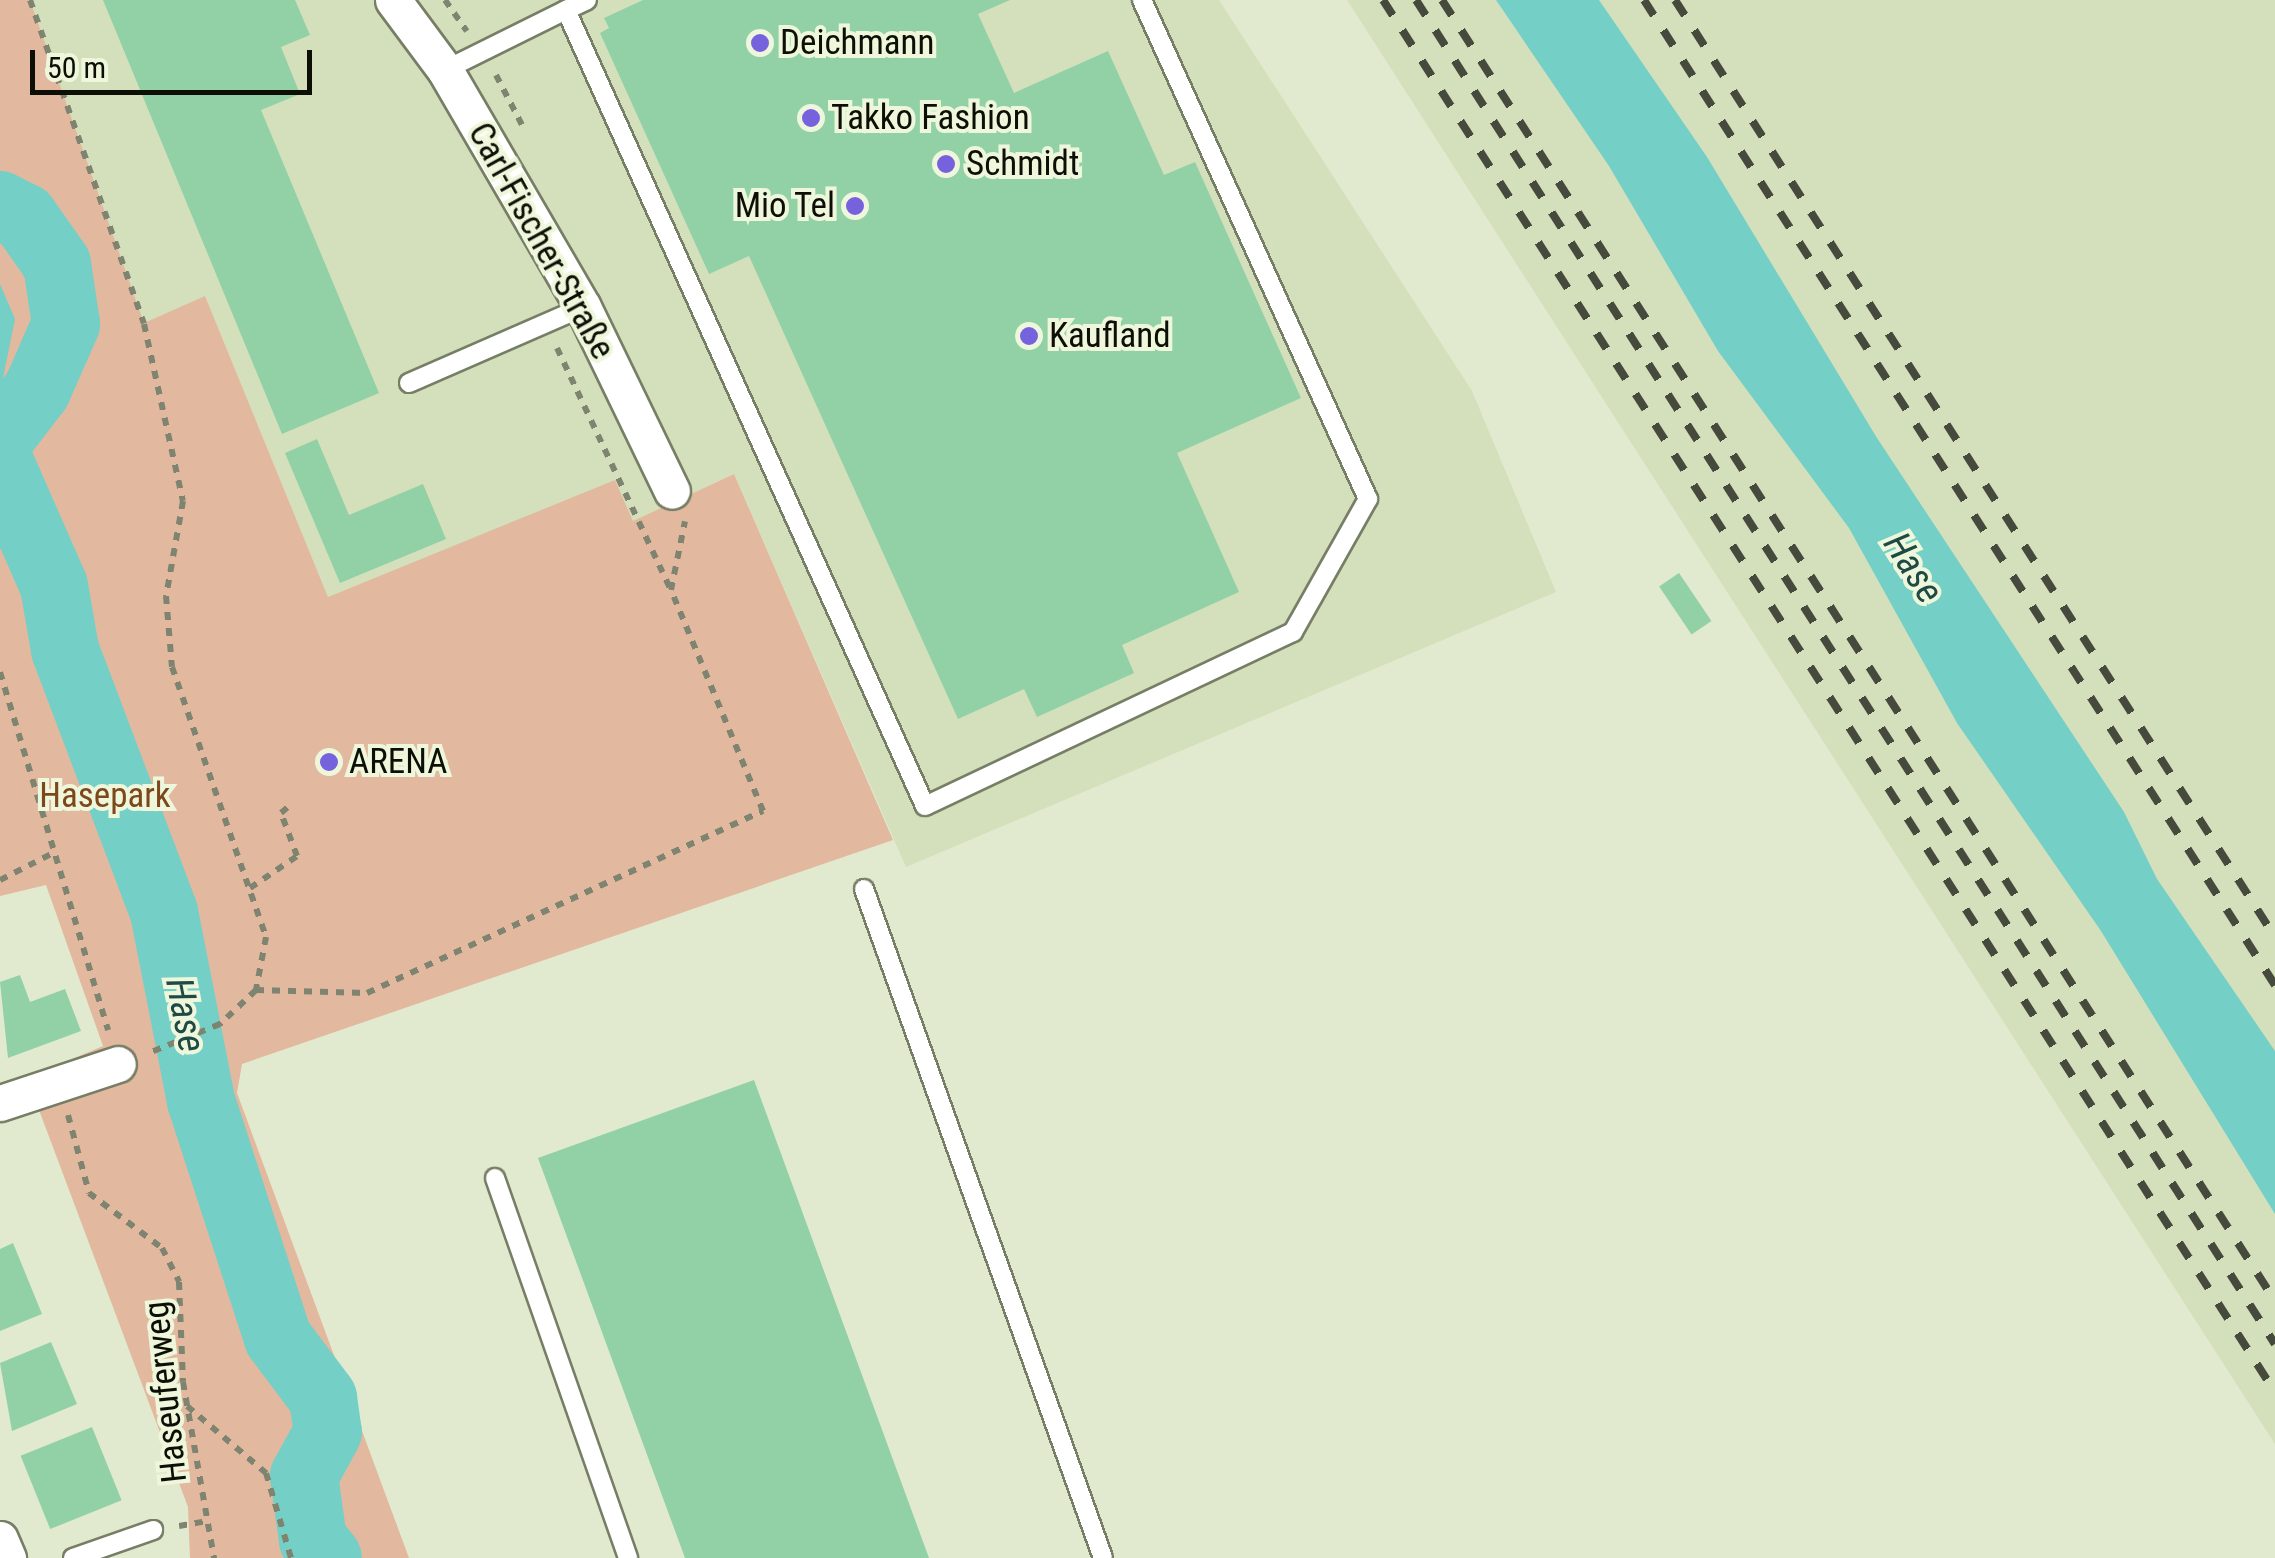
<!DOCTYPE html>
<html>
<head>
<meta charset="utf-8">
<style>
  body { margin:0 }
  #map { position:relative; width:2275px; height:1558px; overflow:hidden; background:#e1eace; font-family:"Roboto Condensed",sans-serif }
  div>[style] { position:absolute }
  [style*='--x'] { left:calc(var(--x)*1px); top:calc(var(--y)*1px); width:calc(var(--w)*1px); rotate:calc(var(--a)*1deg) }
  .built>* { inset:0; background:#d4dfbc }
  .green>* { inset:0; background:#e2b99e }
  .water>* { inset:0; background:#74cfc6 }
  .river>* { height:68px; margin:-34px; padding:0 34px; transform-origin:34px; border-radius:34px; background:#74cfc6 }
  .building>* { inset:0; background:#92d1a6; transform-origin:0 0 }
  .path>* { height:6px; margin-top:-3px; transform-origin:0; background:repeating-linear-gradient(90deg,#7f8471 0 8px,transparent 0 16px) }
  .roads { filter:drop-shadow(2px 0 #767e65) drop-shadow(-2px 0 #767e65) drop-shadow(0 2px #767e65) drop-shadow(0 -2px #767e65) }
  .lane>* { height:18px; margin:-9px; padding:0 9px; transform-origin:9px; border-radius:9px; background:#fff }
  .street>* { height:35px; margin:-17.5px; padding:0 17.5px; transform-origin:17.5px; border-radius:17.5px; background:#fff }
  .rail>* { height:8px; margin-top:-4px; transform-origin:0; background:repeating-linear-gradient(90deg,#464a3c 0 18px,transparent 0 36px) }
  .dots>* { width:28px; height:28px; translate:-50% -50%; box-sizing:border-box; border:5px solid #eef7db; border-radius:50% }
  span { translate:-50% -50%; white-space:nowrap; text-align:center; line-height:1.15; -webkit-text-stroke:8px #eef7db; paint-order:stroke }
  .poi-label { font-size:35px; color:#0d0f06 }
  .left { translate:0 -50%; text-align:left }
  .right { translate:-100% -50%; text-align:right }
  .street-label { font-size:35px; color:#0d0f06 }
  .park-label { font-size:35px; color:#7e471b }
  .water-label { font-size:38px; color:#1f4945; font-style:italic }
  .scale { position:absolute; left:30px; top:50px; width:282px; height:45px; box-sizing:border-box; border:5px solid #0d0f06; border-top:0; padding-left:12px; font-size:30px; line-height:35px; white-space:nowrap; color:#0d0f06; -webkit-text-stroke:8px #eef7db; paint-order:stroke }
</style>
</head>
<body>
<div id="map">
  <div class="built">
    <i style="clip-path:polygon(30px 0,1219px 0,1472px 391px,1556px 592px,906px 867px,734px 474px,633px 521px,615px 481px,328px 597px,205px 297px,144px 324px)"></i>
    <i style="clip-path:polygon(1347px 0,2275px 0,2275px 1444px,1603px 399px)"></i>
  </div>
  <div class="green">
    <i style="clip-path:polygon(0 0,30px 0,144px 323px,205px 296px,328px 597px,615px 480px,633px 521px,734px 474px,893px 840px,242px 1064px,237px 1093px,409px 1558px,190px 1558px,188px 1507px,27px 1078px,103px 1046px,46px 885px,0 896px)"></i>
  </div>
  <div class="water">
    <i style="clip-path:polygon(1496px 0,1599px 0,1707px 157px,1877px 438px,2124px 812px,2157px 879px,2275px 1051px,2275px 1214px,2101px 931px,1957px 723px,1849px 528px,1718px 351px,1609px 166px)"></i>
    <i style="clip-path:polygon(0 284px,15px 319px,1px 388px,12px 423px,0 438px)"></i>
  </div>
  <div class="river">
    <i style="--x:0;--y:205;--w:27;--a:27"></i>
    <i style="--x:24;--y:217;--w:57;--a:54.9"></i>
    <i style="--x:57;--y:264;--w:61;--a:81.5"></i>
    <i style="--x:66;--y:324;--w:72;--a:113.7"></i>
    <i style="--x:37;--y:390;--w:61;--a:127.6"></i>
    <i style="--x:0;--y:463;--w:134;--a:66.3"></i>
    <i style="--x:54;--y:586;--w:65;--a:80.2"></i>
    <i style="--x:65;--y:650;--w:280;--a:69.3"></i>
    <i style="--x:164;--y:912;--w:193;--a:78.9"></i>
    <i style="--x:201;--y:1101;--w:249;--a:72"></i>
    <i style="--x:278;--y:1338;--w:75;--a:53.1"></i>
    <i style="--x:323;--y:1398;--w:34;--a:82"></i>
    <i style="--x:328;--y:1432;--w:50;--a:118.6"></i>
    <i style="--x:304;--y:1476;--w:65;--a:82"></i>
    <i style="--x:313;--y:1540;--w:23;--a:50"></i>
  </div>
  <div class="building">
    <i style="clip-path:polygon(103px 0,295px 0,310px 35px,281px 47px,300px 94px,261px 110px,379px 393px,282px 434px)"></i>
    <i style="clip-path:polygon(643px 0,1010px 0,978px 14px,1014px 93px,1108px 51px,1164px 175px,1195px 162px,1301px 398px,1177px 453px,1239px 592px,1122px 645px,1134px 673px,1037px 717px,1024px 689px,958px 719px,749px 256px,709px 274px,600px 33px,609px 28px,604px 18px)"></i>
    <i style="clip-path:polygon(317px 439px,349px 515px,423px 484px,446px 539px,340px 583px,285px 453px)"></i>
    <i style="left:1679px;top:573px;width:58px;height:24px;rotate:56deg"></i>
    <i style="clip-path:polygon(20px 975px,30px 1002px,65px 989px,81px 1031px,8px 1058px,0 982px)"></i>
    <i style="clip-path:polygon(754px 1080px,929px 1558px,685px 1558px,538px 1158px)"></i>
    <i style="clip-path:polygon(13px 1243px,42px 1314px,0 1331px,0 1249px)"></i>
    <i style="clip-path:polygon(51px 1342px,77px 1404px,12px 1431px,0 1363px)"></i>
    <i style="left:92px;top:1427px;width:79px;height:77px;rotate:68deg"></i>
  </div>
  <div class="path">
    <i style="--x:30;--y:0;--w:343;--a:70.6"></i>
    <i style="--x:144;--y:324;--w:181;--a:77.6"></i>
    <i style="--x:183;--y:501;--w:97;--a:100.1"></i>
    <i style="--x:166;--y:596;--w:71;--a:85.2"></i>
    <i style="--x:172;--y:667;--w:286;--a:70.8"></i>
    <i style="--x:266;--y:937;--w:54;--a:100.7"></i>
    <i style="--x:256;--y:990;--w:50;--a:136.6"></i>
    <i style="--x:220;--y:1024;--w:77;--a:157.8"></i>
    <i style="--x:445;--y:0;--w:38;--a:55"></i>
    <i style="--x:496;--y:75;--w:56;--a:62.5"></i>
    <i style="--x:557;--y:348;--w:268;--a:64.8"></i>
    <i style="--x:0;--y:672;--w:374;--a:73.2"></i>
    <i style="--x:0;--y:880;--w:62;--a:-27"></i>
    <i style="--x:250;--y:888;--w:57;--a:-34.2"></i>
    <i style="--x:297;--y:856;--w:46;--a:-110.4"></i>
    <i style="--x:281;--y:813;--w:11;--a:-41"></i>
    <i style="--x:256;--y:990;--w:111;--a:1.5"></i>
    <i style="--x:367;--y:993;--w:436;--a:-24.7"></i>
    <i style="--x:763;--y:811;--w:239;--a:-112.6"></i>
    <i style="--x:671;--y:590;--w:70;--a:-78.5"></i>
    <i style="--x:68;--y:1115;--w:81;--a:74.9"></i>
    <i style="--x:89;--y:1193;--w:91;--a:37"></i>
    <i style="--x:162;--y:1248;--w:38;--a:63"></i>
    <i style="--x:179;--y:1282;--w:100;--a:87.7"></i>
    <i style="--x:183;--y:1382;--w:179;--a:80"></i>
    <i style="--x:187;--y:1406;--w:104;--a:40.3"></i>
    <i style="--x:266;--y:1473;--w:89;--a:73.6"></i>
    <i style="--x:179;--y:1526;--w:28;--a:-10"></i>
  </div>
  <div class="roads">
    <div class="lane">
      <i style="--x:566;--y:10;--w:23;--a:-25"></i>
      <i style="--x:445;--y:70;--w:135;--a:-26.4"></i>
      <i style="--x:566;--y:10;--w:873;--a:65.72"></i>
      <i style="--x:925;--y:806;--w:407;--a:-25.3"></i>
      <i style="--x:1293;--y:632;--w:153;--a:-60.6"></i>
      <i style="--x:1368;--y:499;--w:548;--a:-114.37"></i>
      <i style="--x:409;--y:383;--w:190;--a:-23.6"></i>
      <i style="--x:864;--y:889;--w:710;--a:70.34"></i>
      <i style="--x:495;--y:1178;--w:403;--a:70.7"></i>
      <i style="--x:73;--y:1558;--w:85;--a:-19.3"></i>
    </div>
    <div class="street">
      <i style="--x:393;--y:0;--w:87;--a:53.4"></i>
      <i style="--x:445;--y:70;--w:274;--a:59.8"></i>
      <i style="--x:583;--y:307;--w:204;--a:64.2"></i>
      <i style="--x:0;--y:1103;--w:124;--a:-18.3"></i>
      <i style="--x:0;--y:1539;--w:21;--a:67"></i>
    </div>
  </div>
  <div class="rail">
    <i style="--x:1383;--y:0;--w:1653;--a:57.35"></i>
    <i style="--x:1416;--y:0;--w:1595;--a:57.42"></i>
    <i style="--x:1442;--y:0;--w:1545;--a:57.37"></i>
    <i style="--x:1644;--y:0;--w:1170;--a:57.36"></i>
    <i style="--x:1675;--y:0;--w:1113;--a:57.37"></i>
  </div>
  <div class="dots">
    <i style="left:760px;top:43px;background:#7662dd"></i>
    <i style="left:811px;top:118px;background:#7662dd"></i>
    <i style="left:946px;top:164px;background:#7662dd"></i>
    <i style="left:855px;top:206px;background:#7662dd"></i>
    <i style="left:1029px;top:336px;background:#7662dd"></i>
    <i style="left:329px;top:762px;background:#7662dd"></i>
  </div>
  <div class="poi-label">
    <span class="left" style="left:780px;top:43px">Deichmann</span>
    <span class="left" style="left:831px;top:118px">Takko Fashion</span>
    <span class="left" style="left:966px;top:164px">Schmidt</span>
    <span class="right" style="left:835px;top:206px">Mio Tel</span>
    <span class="left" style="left:1049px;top:336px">Kaufland</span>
    <span class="left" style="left:349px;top:762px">ARENA</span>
  </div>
  <div class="street-label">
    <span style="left:541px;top:241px;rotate:61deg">Carl-Fischer-Straße</span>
    <span style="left:166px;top:1392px;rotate:-96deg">Haseuferweg</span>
  </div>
  <div class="park-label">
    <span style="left:105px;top:796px">Hasepark</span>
  </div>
  <div class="water-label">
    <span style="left:1913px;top:568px;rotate:57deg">Hase</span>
    <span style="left:185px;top:1015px;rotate:79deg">Hase</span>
  </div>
  <div class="scale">50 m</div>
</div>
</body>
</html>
